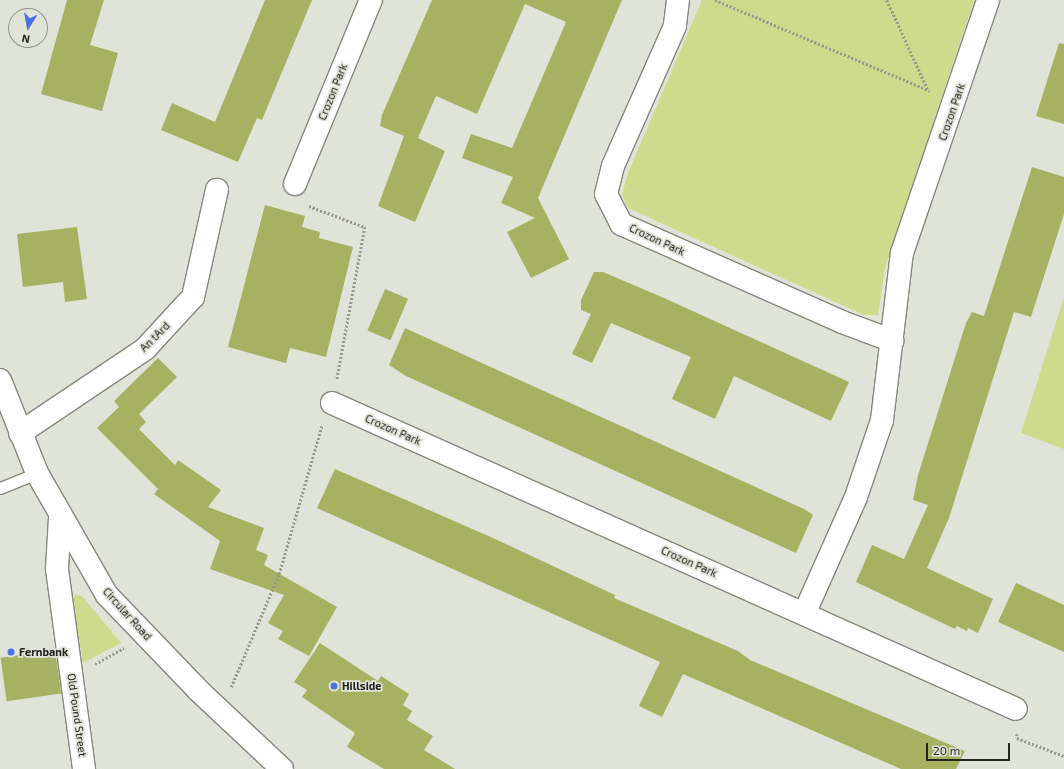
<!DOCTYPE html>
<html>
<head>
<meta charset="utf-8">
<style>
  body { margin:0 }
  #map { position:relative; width:1064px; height:769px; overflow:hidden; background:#e0e3d7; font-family:"Exo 2",sans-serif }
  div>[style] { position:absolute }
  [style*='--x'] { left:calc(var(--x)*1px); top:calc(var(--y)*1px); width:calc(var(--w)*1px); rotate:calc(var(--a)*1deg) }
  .green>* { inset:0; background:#ceda8c }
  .building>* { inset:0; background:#a6b262; transform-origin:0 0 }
  .path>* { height:2.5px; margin-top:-1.25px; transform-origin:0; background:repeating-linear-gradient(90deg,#96988f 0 2px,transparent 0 4px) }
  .roads { filter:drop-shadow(1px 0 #86887d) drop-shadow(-1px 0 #86887d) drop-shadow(0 1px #86887d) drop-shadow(0 -1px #86887d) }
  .service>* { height:11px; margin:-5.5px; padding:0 5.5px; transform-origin:5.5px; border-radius:5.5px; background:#fff }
  .minor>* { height:22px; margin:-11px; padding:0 11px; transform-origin:11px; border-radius:11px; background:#fff }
  .tertiary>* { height:22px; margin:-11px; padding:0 11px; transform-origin:11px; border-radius:11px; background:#fff }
  .dots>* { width:11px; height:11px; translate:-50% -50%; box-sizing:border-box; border:2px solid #e0e3d7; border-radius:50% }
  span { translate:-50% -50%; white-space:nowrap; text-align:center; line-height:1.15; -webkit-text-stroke:3.5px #e0e3d7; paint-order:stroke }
  .street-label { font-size:11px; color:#232420 }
  .poi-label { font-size:11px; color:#232420; font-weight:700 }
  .left { translate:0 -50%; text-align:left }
  .north { position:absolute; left:8px; top:8px; width:40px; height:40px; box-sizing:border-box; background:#e0e3d7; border:1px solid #94978e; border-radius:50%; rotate:191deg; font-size:11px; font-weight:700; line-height:16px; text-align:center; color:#232420 }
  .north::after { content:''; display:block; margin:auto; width:14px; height:18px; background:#4872e5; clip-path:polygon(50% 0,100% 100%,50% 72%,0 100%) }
  .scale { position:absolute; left:926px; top:743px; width:84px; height:18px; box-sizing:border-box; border:2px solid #232420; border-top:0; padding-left:5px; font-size:12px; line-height:14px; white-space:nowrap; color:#232420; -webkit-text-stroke:3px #e0e3d7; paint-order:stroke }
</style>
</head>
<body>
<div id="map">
  <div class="green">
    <i style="clip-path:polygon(702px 0,974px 0,885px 268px,878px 315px,864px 315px,628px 208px,622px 194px,628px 173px)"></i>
    <i style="clip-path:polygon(1064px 297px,1064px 449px,1021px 433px)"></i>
    <i style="clip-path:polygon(75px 595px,82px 596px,121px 643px,83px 663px,73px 600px)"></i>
  </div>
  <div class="building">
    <i style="clip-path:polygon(67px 0,104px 0,90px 45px,118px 53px,102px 111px,41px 94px)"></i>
    <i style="clip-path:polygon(265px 0,312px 0,262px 120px,257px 118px,238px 162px,161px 130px,172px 103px,215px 122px)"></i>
    <i style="clip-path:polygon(432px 0,622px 0,538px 198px,569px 259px,531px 278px,507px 232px,535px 218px,501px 203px,513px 177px,462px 158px,471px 134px,512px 148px,566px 22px,525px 4px,477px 114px,436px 96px,418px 138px,445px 151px,415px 222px,378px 206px,404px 136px,380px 126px,382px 115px)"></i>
    <i style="clip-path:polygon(1059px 43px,1064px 44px,1064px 124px,1036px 116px)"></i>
    <i style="clip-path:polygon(1032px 167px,1064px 177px,1064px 214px,1031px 317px,1014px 312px,949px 518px,927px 568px,993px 599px,978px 633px,968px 628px,967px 631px,957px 626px,955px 629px,856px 582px,872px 545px,904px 559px,928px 505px,913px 500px,918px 475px,966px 323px,972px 312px,984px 316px)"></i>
    <i style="clip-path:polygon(265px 205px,305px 216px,302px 227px,320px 232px,319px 238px,353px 247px,326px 357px,290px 348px,286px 363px,228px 347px)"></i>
    <i style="clip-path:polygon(77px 227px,87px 299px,65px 302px,63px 282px,23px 287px,17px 234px)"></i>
    <i style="clip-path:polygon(594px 272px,603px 272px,664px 298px,849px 382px,831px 421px,734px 376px,715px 419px,672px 399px,691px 357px,611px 323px,592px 363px,572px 354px,591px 314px,581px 310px,581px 300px)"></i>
    <i style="left:385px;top:289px;width:25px;height:45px;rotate:23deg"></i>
    <i style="clip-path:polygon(405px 328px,804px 509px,813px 515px,796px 553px,406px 376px,389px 365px)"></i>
    <i style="clip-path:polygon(158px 358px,177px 377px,139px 414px,146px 422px,139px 429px,175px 465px,178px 460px,221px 490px,208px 507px,264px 528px,256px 550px,268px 555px,264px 565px,337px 607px,309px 656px,278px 639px,283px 631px,268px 623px,284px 595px,210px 569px,220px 541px,154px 494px,158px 489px,97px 428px,119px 407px,114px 401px)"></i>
    <i style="clip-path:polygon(335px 469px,493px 538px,615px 595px,614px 598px,738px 651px,750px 660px,965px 751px,956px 769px,901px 769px,683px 674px,662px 717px,639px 706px,660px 662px,317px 508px)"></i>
    <i style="clip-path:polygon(1016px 583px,1064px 605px,1064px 652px,998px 622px)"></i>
    <i style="clip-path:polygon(320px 643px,378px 681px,381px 676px,409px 694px,403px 705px,412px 711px,407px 720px,433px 736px,424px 750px,455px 769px,384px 769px,347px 747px,355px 733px,302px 697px,307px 690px,294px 682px)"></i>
    <i style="left:55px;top:650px;width:44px;height:55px;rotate:82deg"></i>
  </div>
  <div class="path">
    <i style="--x:715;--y:0;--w:233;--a:22.9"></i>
    <i style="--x:887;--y:0;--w:99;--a:65.5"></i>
    <i style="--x:309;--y:206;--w:60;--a:20.6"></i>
    <i style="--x:365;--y:227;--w:155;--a:100.4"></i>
    <i style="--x:95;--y:664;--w:33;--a:-29"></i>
    <i style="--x:231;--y:687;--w:123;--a:-67"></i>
    <i style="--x:279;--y:574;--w:155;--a:-73.9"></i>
    <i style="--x:1017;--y:734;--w:4;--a:90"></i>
    <i style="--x:1017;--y:738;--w:50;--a:21"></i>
  </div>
  <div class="roads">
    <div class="service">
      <i style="--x:0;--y:488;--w:40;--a:-22"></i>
    </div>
    <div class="minor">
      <i style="--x:678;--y:0;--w:26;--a:97"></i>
      <i style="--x:675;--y:26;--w:153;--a:113.9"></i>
      <i style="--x:613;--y:166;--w:29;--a:104"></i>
      <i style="--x:606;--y:194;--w:34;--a:63"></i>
      <i style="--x:621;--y:224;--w:242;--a:23.9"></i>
      <i style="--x:842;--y:322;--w:54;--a:20.4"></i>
      <i style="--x:295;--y:184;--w:199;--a:-67.6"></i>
      <i style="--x:332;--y:403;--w:749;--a:24.1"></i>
      <i style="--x:20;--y:433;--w:151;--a:-33.9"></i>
      <i style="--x:145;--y:349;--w:71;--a:-47.3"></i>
      <i style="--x:193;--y:297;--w:110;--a:-77.4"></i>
      <i style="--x:804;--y:614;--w:128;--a:-66"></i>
      <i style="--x:856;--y:497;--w:81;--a:-71.3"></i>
      <i style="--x:882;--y:420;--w:168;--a:-83.2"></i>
      <i style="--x:902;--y:253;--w:267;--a:-71.2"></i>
    </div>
    <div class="tertiary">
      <i style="--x:0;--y:380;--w:100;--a:68.3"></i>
      <i style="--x:37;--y:473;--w:141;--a:60.2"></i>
      <i style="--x:107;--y:595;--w:132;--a:46.2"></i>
      <i style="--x:198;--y:690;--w:115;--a:43.2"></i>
      <i style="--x:60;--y:518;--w:51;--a:93.4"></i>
      <i style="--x:57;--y:569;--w:202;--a:82.3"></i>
    </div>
  </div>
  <div class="dots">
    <i style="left:11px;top:652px;background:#4872e5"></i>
    <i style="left:334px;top:686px;background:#4872e5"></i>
  </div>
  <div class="street-label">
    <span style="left:333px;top:92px;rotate:-68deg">Crozon Park</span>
    <span style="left:952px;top:112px;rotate:-71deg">Crozon Park</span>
    <span style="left:657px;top:240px;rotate:25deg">Crozon Park</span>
    <span style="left:155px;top:337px;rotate:-45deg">An tArd</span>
    <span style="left:393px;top:430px;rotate:24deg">Crozon Park</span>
    <span style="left:689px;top:562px;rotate:24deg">Crozon Park</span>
    <span style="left:127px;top:614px;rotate:48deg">Circular Road</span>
    <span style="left:77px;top:715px;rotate:82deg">Old Pound Street</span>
  </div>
  <div class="poi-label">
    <span class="left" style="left:19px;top:652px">Fernbank</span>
    <span class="left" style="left:342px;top:686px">Hillside</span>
  </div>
  <div class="north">N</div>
  <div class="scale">20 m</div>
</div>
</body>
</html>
